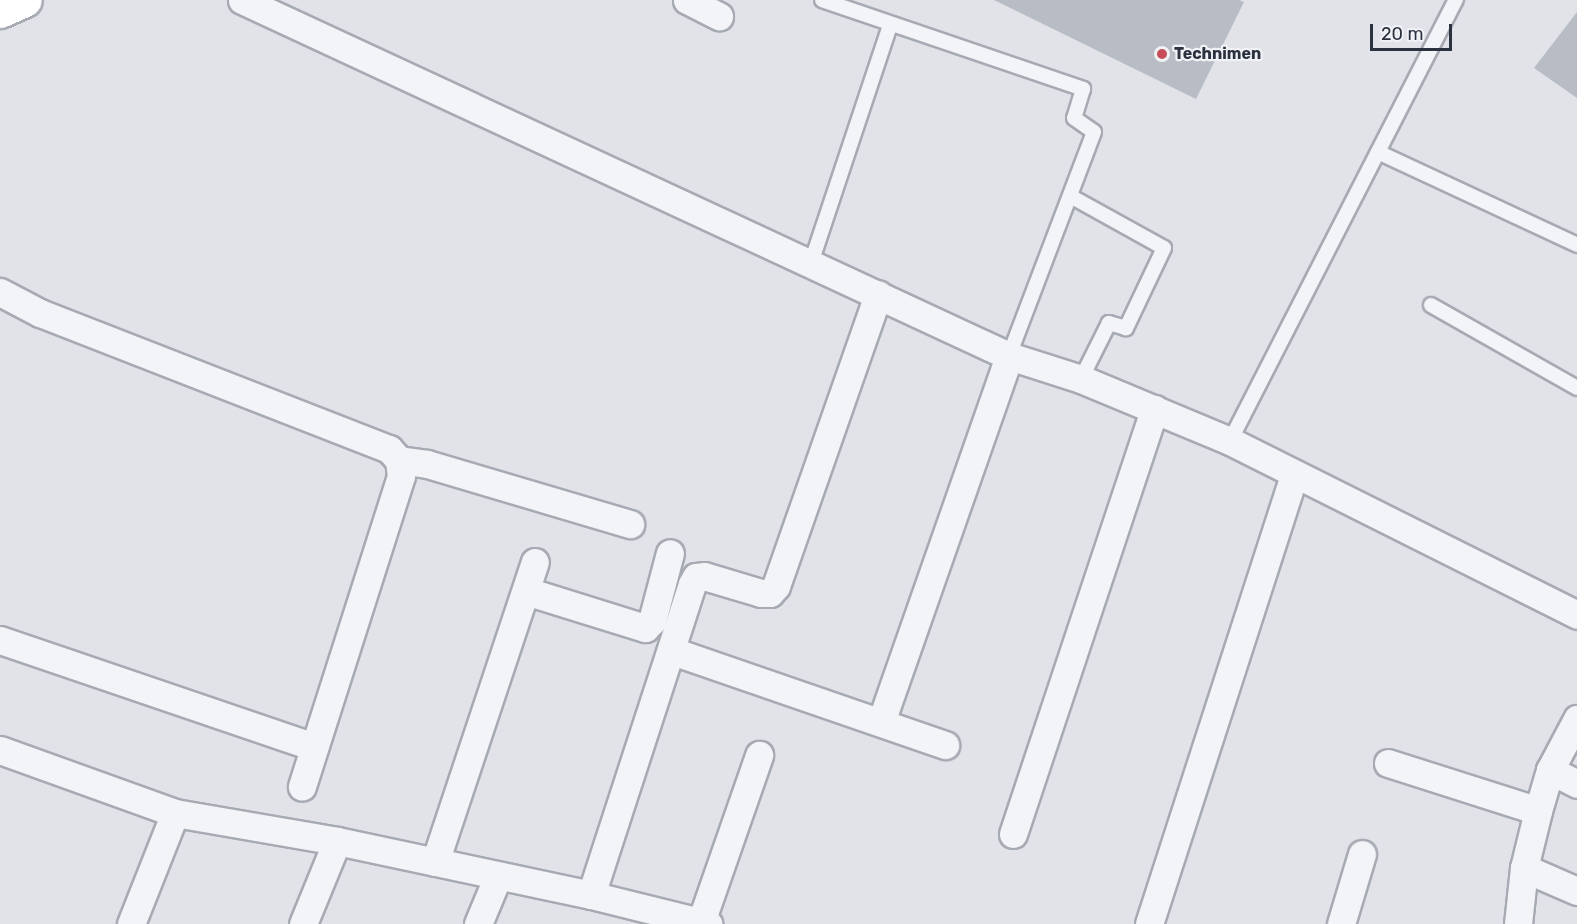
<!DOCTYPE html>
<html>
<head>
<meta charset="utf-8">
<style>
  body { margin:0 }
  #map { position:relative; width:1577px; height:924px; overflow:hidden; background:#e1e3e9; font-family:Rubik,sans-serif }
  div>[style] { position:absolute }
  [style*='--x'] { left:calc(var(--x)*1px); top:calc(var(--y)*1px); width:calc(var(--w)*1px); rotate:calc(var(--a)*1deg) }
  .building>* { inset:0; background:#b8bcc5 }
  .roads { filter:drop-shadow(2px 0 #a6aab3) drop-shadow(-2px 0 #a6aab3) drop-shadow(0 2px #a6aab3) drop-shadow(0 -2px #a6aab3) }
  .lane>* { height:14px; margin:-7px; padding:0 7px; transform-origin:7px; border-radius:7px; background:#f3f4f7 }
  .street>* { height:27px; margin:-13.5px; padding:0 13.5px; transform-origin:13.5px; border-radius:13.5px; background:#f3f4f7 }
  .primary>* { height:33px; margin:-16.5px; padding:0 16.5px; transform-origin:16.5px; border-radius:16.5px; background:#fff }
  .dots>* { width:16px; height:16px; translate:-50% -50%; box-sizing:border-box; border:3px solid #f0f2f6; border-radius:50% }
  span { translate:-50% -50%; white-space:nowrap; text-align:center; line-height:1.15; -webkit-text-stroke:4.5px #f0f2f6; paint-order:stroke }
  .poi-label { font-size:16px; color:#2a313f; font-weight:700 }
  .left { translate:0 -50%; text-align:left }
  .scale { position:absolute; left:1370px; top:24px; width:82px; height:27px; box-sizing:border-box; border:3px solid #2a313f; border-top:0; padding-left:8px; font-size:18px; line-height:21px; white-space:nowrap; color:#2a313f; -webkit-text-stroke:4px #f0f2f6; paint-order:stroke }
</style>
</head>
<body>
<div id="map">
  <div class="building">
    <i style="clip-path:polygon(994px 0,1239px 0,1244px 2px,1196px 99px)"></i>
    <i style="clip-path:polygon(1577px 12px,1577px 98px,1534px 68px)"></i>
  </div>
  <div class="roads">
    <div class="lane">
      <i style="--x:822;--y:0;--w:276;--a:18.8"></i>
      <i style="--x:1083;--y:89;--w:30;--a:107"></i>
      <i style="--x:1074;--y:118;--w:24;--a:35"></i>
      <i style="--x:1094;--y:132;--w:240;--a:110.8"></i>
      <i style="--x:1378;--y:152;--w:220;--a:25"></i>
      <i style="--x:1072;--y:197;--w:105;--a:29"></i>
      <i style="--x:1164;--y:248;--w:89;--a:115.4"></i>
      <i style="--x:1126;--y:328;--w:18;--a:-164"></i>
      <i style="--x:1109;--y:323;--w:63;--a:116.6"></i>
      <i style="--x:811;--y:263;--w:251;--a:-71.6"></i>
      <i style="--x:1431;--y:305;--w:168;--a:29.6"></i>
      <i style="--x:1230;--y:441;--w:496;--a:-62.9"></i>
    </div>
    <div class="street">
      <i style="--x:242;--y:0;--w:846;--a:24.9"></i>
      <i style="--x:1009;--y:356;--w:76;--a:17.7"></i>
      <i style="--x:1081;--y:379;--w:161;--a:22.6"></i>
      <i style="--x:1230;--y:441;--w:388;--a:26.6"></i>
      <i style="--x:687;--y:0;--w:36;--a:27"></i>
      <i style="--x:0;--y:292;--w:45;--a:27.7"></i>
      <i style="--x:40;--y:313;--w:375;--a:21.3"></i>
      <i style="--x:389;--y:449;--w:15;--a:48"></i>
      <i style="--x:399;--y:460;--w:16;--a:83"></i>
      <i style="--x:401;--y:476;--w:326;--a:107.7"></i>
      <i style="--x:399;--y:460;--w:28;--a:8"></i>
      <i style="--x:427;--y:464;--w:212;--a:16.5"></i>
      <i style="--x:526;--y:591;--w:125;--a:17.3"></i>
      <i style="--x:645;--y:628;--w:10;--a:-45"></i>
      <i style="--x:652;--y:621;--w:70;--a:-75.2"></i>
      <i style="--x:0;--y:640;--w:332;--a:18.8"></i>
      <i style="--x:672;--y:651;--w:289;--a:19"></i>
      <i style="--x:881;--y:722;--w:388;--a:-70.7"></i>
      <i style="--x:0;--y:750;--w:186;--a:19.8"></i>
      <i style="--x:175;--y:813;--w:164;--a:9.8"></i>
      <i style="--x:337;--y:841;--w:260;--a:12"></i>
      <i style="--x:591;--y:895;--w:121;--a:13.9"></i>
      <i style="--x:1388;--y:763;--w:157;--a:17.7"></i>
      <i style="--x:1550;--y:770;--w:30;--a:27"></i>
      <i style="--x:1013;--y:834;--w:448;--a:-71.6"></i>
      <i style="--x:435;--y:862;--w:316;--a:-71.6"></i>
      <i style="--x:1524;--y:868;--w:58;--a:23.5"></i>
      <i style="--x:591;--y:895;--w:327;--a:-72"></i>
      <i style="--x:692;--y:584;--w:8;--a:-60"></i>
      <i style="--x:696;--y:577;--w:8;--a:-7"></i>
      <i style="--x:704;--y:576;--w:59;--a:16.6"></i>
      <i style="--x:761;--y:593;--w:9;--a:0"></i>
      <i style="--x:770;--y:593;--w:9;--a:-49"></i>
      <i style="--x:776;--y:586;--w:309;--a:-70.7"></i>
      <i style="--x:701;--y:922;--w:177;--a:-70.8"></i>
      <i style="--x:131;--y:924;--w:119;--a:-68.4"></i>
      <i style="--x:303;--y:924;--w:90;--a:-67.7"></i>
      <i style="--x:478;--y:924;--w:52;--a:-67.4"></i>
      <i style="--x:1149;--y:924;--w:473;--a:-72.1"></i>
      <i style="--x:1341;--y:924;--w:73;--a:-73.3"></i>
      <i style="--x:1518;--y:924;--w:56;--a:-83.9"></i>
      <i style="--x:1524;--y:868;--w:59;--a:-76.2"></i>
      <i style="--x:1538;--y:811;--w:43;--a:-73.7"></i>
      <i style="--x:1550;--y:770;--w:58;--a:-62.1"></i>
    </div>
    <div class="primary">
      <i style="--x:0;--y:11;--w:27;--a:-24"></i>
    </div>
  </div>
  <div class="dots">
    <i style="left:1162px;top:54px;background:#c64d59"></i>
  </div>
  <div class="poi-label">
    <span class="left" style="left:1174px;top:54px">Technimen</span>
  </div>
  <div class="scale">20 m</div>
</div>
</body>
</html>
